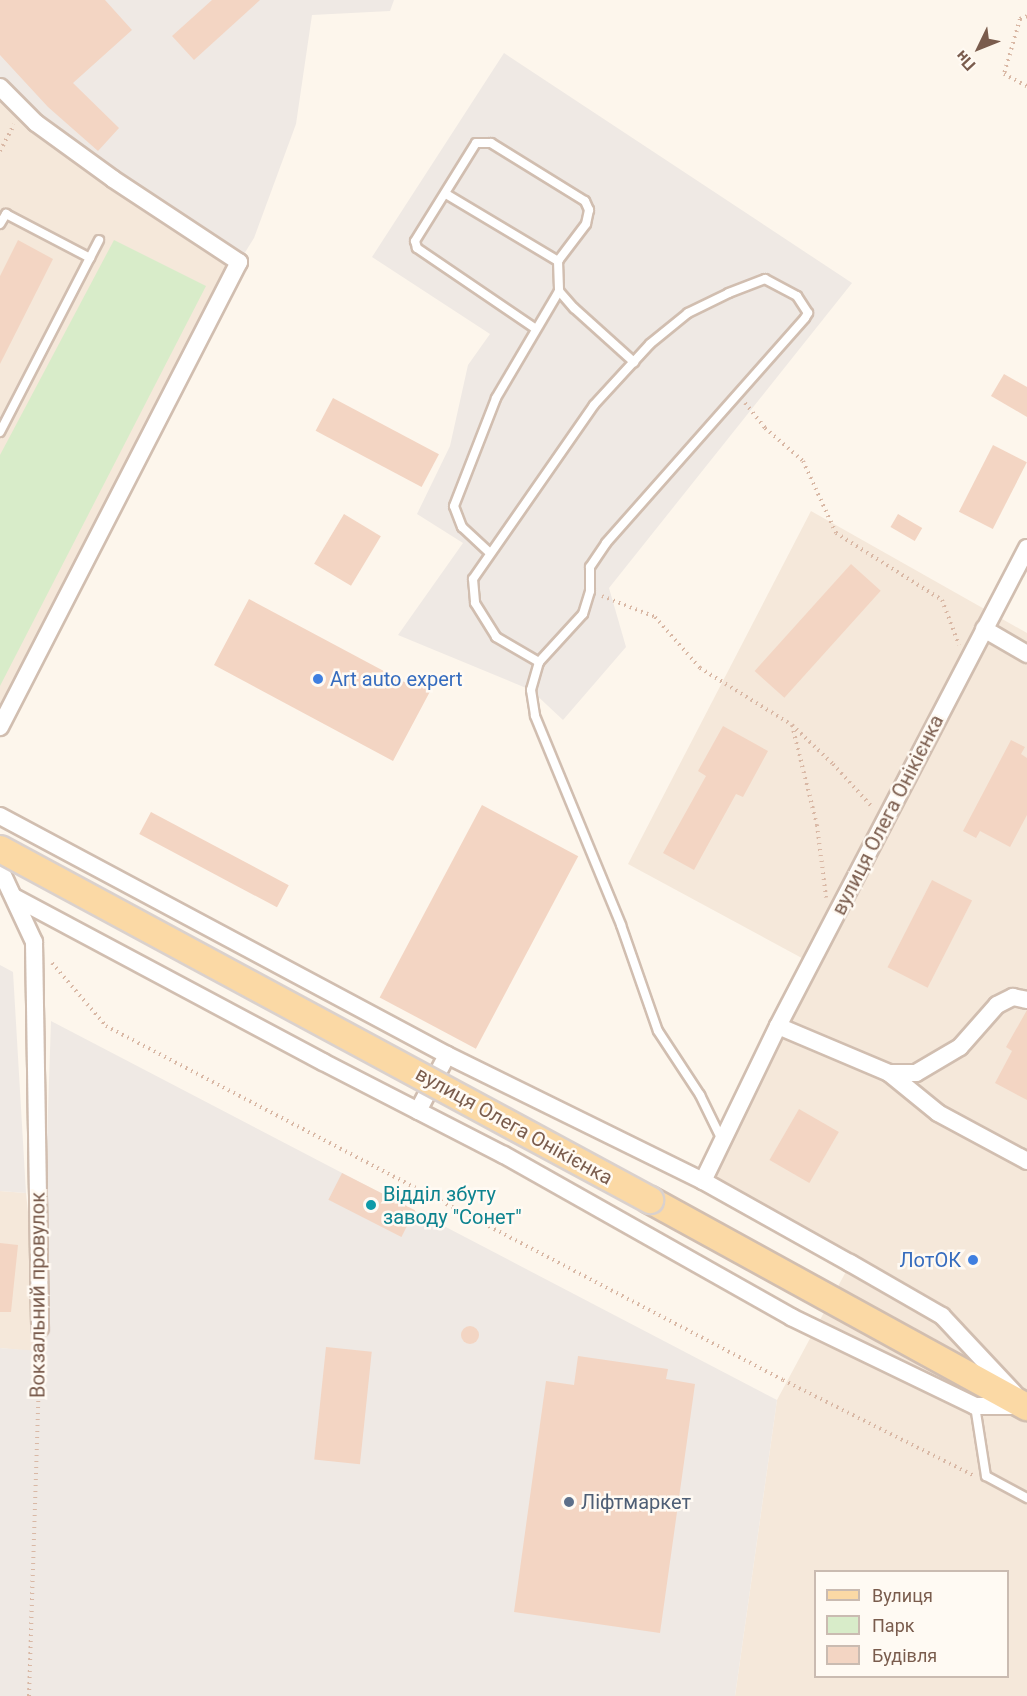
<!DOCTYPE html>
<html>
<head>
<meta charset="utf-8">
<style>
  body { margin:0 }
  #map { position:relative; width:1027px; height:1696px; overflow:hidden; background:#fdf6ec; font-family:Roboto,sans-serif }
  div>[style] { position:absolute }
  [style*='--x'] { left:calc(var(--x)*1px); top:calc(var(--y)*1px); width:calc(var(--w)*1px); rotate:calc(var(--a)*1deg) }
  .residential>* { inset:0; background:#f5e8da }
  .industrial>* { inset:0; background:#efe9e4 }
  .green>* { inset:0; background:#d8ecc9 }
  .building>* { inset:0; background:#f3d5c3; transform-origin:0 0 }
  .round { border-radius:50% }
  .path>* { height:4px; margin-top:-2px; transform-origin:0; background:repeating-linear-gradient(90deg,#d9b8a5 0 1.5px,transparent 0 6px) }
  .roads { filter:drop-shadow(2px 0 #d1beb0) drop-shadow(-2px 0 #d1beb0) drop-shadow(0 2px #d1beb0) drop-shadow(0 -2px #d1beb0) }
  .service>* { height:8px; margin:-4px; padding:0 4px; transform-origin:4px; border-radius:4px; background:#fff }
  .minor>* { height:16px; margin:-8px; padding:0 8px; transform-origin:8px; border-radius:8px; background:#fff }
  .primary>* { height:26px; margin:-13px; padding:0 13px; transform-origin:13px; border-radius:13px; background:#fbd9a5 }
  .bridges { filter:drop-shadow(2px 0 #dad1cd) drop-shadow(-2px 0 #dad1cd) drop-shadow(0 2px #dad1cd) drop-shadow(0 -2px #dad1cd) }
  .primary-bridge>* { height:26px; margin:-13px; padding:0 13px; transform-origin:13px; border-radius:13px; background:#fbd9a5 }
  .dots>* { width:16px; height:16px; translate:-50% -50%; box-sizing:border-box; border:3px solid #fffaf3; border-radius:50% }
  span { translate:-50% -50%; white-space:nowrap; text-align:center; line-height:1.15; -webkit-text-stroke:5px #fffaf3; paint-order:stroke }
  .shop-label { font-size:20px; color:#366cbe }
  .left { translate:0 -50%; text-align:left }
  .right { translate:-100% -50%; text-align:right }
  .street-label { font-size:20px; color:#7a5c4d }
  .culture-label { font-size:20px; color:#0d838f }
  .service-label { font-size:20px; color:#4e5e75 }
  .legend { position:absolute; left:814px; top:1570px; width:195px; height:108px; box-sizing:border-box; background:#fffaf3; border:2px solid #cabbb1; margin:0; padding:8px 10px; list-style:none; font-size:18px; color:#7a5c4d }
  .legend li { display:flex; align-items:center; gap:12px; height:30px }
  .legend b { width:30px; border:2px solid #cabbb1 }
  .north { position:absolute; left:949px; top:18px; width:60px; height:60px; -webkit-text-stroke:4px #fffaf3; paint-order:stroke; rotate:227deg; font-size:16px; font-weight:700; line-height:24px; text-align:center; color:#7a5c4d }
  .north::after { content:''; display:block; margin:auto; width:21px; height:27px; background:#7a5c4d; clip-path:polygon(50% 0,100% 100%,50% 72%,0 100%) }
</style>
</head>
<body>
<div id="map">
  <div class="residential">
    <i style="clip-path:polygon(0 87px,239px 262px,0 727px)"></i>
    <i style="clip-path:polygon(evenodd,811px 511px,1027px 633px,1027px 1696px,735px 1696px,777px 1400px,850px 1264px,703px 1181px,811px 963px,628px 864px,811px 511px,816px 1572px,1008px 1572px,1008px 1676px,816px 1676px,816px 1572px)"></i>
    <i style="clip-path:polygon(0 1191px,26px 1193px,40px 1328px,40px 1352px,0 1348px)"></i>
  </div>
  <div class="industrial">
    <i style="clip-path:polygon(0 0,394px 0,390px 11px,312px 15px,296px 124px,254px 238px,239px 262px,0 87px)"></i>
    <i style="clip-path:polygon(504px 53px,852px 283px,609px 588px,626px 647px,563px 720px,531px 690px,398px 635px,463px 543px,417px 514px,450px 446px,468px 365px,490px 334px,372px 257px)"></i>
    <i style="clip-path:polygon(0 965px,13px 972px,26px 1193px,0 1191px)"></i>
    <i style="clip-path:polygon(51px 1021px,777px 1400px,735px 1696px,0 1696px,0 1348px,40px 1351px)"></i>
  </div>
  <div class="green">
    <i style="clip-path:polygon(114px 240px,206px 286px,0 686px,0 455px)"></i>
  </div>
  <div class="building">
    <i style="clip-path:polygon(0 0,105px 0,132px 30px,73px 83px,119px 128px,98px 151px,48px 107px,0 55px)"></i>
    <i style="clip-path:polygon(212px 0,260px 0,194px 60px,172px 36px)"></i>
    <i style="clip-path:polygon(18px 240px,53px 259px,0 364px,0 276px)"></i>
    <i style="clip-path:polygon(1004px 374px,1027px 387px,1027px 417px,991px 396px)"></i>
    <i style="left:333px;top:398px;width:120px;height:37px;rotate:28deg"></i>
    <i style="left:993px;top:445px;width:38px;height:75px;rotate:27deg"></i>
    <i style="left:344px;top:514px;width:43px;height:58px;rotate:31deg"></i>
    <i style="left:898px;top:514px;width:28px;height:15px;rotate:30deg"></i>
    <i style="left:851px;top:564px;width:40px;height:144px;rotate:42deg"></i>
    <i style="clip-path:polygon(249px 599px,410px 685px,416px 674px,434px 684px,393px 761px,214px 665px)"></i>
    <i style="clip-path:polygon(723px 726px,768px 751px,743px 797px,736px 794px,694px 870px,663px 853px,706px 776px,698px 771px)"></i>
    <i style="clip-path:polygon(1011px 740px,1025px 747px,1021px 754px,1027px 758px,1027px 815px,1010px 847px,980px 831px,976px 838px,963px 831px)"></i>
    <i style="left:482px;top:805px;width:109px;height:218px;rotate:28deg"></i>
    <i style="left:151px;top:812px;width:156px;height:25px;rotate:28deg"></i>
    <i style="left:932px;top:880px;width:45px;height:98px;rotate:27deg"></i>
    <i style="clip-path:polygon(1027px 1010px,1027px 1100px,995px 1083px,1012px 1051px,1006px 1047px)"></i>
    <i style="left:799px;top:1109px;width:46px;height:59px;rotate:30deg"></i>
    <i style="left:342px;top:1173px;width:82px;height:30px;rotate:27deg"></i>
    <i style="clip-path:polygon(0 1243px,18px 1245px,11px 1312px,0 1312px)"></i>
    <i class="round" style="left:461px;top:1326px;width:18px;height:18px"></i>
    <i style="left:326px;top:1347px;width:46px;height:113px;rotate:6deg"></i>
    <i style="clip-path:polygon(578px 1356px,668px 1369px,666px 1379px,695px 1384px,660px 1633px,514px 1612px,546px 1381px,574px 1385px)"></i>
  </div>
  <div class="path">
    <i style="--x:1027;--y:16;--w:8;--a:157"></i>
    <i style="--x:1020;--y:19;--w:57;--a:106.2"></i>
    <i style="--x:1004;--y:74;--w:26;--a:28"></i>
    <i style="--x:0;--y:151;--w:30;--a:-62"></i>
    <i style="--x:745;--y:403;--w:32;--a:51"></i>
    <i style="--x:765;--y:428;--w:50;--a:41"></i>
    <i style="--x:803;--y:461;--w:79;--a:65.4"></i>
    <i style="--x:836;--y:533;--w:125;--a:32.3"></i>
    <i style="--x:942;--y:600;--w:48;--a:69.3"></i>
    <i style="--x:602;--y:596;--w:57;--a:21.6"></i>
    <i style="--x:655;--y:617;--w:68;--a:48.6"></i>
    <i style="--x:700;--y:668;--w:108;--a:31.8"></i>
    <i style="--x:792;--y:725;--w:57;--a:43.6"></i>
    <i style="--x:833;--y:764;--w:59;--a:47.7"></i>
    <i style="--x:792;--y:725;--w:103;--a:76"></i>
    <i style="--x:817;--y:825;--w:73;--a:82.9"></i>
    <i style="--x:52;--y:963;--w:83;--a:49.4"></i>
    <i style="--x:106;--y:1026;--w:764;--a:27.6"></i>
    <i style="--x:783;--y:1380;--w:212;--a:26.6"></i>
    <i style="--x:29;--y:1696;--w:353;--a:-88.2"></i>
  </div>
  <div class="roads">
    <div class="service">
      <i style="--x:446;--y:194;--w:131;--a:30.9"></i>
      <i style="--x:558;--y:261;--w:30;--a:88"></i>
      <i style="--x:559;--y:291;--w:23;--a:49"></i>
      <i style="--x:574;--y:308;--w:81;--a:42"></i>
      <i style="--x:0;--y:224;--w:12;--a:-59"></i>
      <i style="--x:6;--y:214;--w:95;--a:27.6"></i>
      <i style="--x:536;--y:329;--w:144;--a:-145.8"></i>
      <i style="--x:417;--y:248;--w:7;--a:-106"></i>
      <i style="--x:415;--y:241;--w:115;--a:-58.1"></i>
      <i style="--x:476;--y:143;--w:15;--a:0"></i>
      <i style="--x:491;--y:143;--w:110;--a:31.7"></i>
      <i style="--x:585;--y:201;--w:10;--a:66"></i>
      <i style="--x:589;--y:210;--w:14;--a:102"></i>
      <i style="--x:586;--y:224;--w:46;--a:127.1"></i>
      <i style="--x:0;--y:432;--w:216;--a:-62.7"></i>
      <i style="--x:490;--y:553;--w:38;--a:-137"></i>
      <i style="--x:462;--y:527;--w:22;--a:-111"></i>
      <i style="--x:454;--y:506;--w:116;--a:-68.7"></i>
      <i style="--x:496;--y:398;--w:124;--a:-59.5"></i>
      <i style="--x:539;--y:662;--w:65;--a:-47.5"></i>
      <i style="--x:583;--y:614;--w:24;--a:-73"></i>
      <i style="--x:590;--y:591;--w:24;--a:-90"></i>
      <i style="--x:590;--y:567;--w:29;--a:-56"></i>
      <i style="--x:606;--y:543;--w:300;--a:-48.5"></i>
      <i style="--x:805;--y:318;--w:6;--a:-59"></i>
      <i style="--x:808;--y:313;--w:20;--a:-123"></i>
      <i style="--x:797;--y:296;--w:36;--a:-152"></i>
      <i style="--x:765;--y:279;--w:39;--a:159"></i>
      <i style="--x:729;--y:293;--w:46;--a:154"></i>
      <i style="--x:688;--y:313;--w:49;--a:140.8"></i>
      <i style="--x:650;--y:344;--w:83;--a:132.6"></i>
      <i style="--x:594;--y:405;--w:212;--a:124.8"></i>
      <i style="--x:473;--y:579;--w:24;--a:85"></i>
      <i style="--x:475;--y:603;--w:40;--a:58"></i>
      <i style="--x:496;--y:637;--w:50;--a:30.2"></i>
      <i style="--x:539;--y:662;--w:29;--a:106"></i>
      <i style="--x:531;--y:690;--w:26;--a:81"></i>
      <i style="--x:535;--y:716;--w:226;--a:67.6"></i>
      <i style="--x:621;--y:925;--w:112;--a:70.8"></i>
      <i style="--x:658;--y:1031;--w:77;--a:56.7"></i>
      <i style="--x:700;--y:1095;--w:50;--a:63.9"></i>
      <i style="--x:975;--y:1406;--w:71;--a:81.1"></i>
      <i style="--x:986;--y:1476;--w:47;--a:28.2"></i>
    </div>
    <div class="minor">
      <i style="--x:0;--y:87;--w:51;--a:45"></i>
      <i style="--x:36;--y:123;--w:95;--a:36"></i>
      <i style="--x:113;--y:179;--w:151;--a:33.4"></i>
      <i style="--x:239;--y:262;--w:523;--a:117.2"></i>
      <i style="--x:984;--y:629;--w:50;--a:30.2"></i>
      <i style="--x:0;--y:816;--w:507;--a:28.13"></i>
      <i style="--x:447;--y:1055;--w:285;--a:26.2"></i>
      <i style="--x:703;--y:1181;--w:168;--a:29.2"></i>
      <i style="--x:850;--y:1263;--w:106;--a:29.9"></i>
      <i style="--x:942;--y:1316;--w:105;--a:46.9"></i>
      <i style="--x:0;--y:869;--w:81;--a:65"></i>
      <i style="--x:34;--y:942;--w:386;--a:89.1"></i>
      <i style="--x:14;--y:897;--w:350;--a:28.1"></i>
      <i style="--x:323;--y:1062;--w:203;--a:27.2"></i>
      <i style="--x:504;--y:1155;--w:330;--a:29.4"></i>
      <i style="--x:791;--y:1317;--w:204;--a:25.8"></i>
      <i style="--x:975;--y:1406;--w:45;--a:0"></i>
      <i style="--x:778;--y:1026;--w:121;--a:22.9"></i>
      <i style="--x:889;--y:1073;--w:63;--a:39.2"></i>
      <i style="--x:938;--y:1113;--w:101;--a:28.3"></i>
      <i style="--x:889;--y:1073;--w:27;--a:0"></i>
      <i style="--x:916;--y:1073;--w:51;--a:-30.6"></i>
      <i style="--x:960;--y:1047;--w:56;--a:-48.6"></i>
      <i style="--x:997;--y:1005;--w:18;--a:-27"></i>
      <i style="--x:1013;--y:997;--w:14;--a:12"></i>
      <i style="--x:418;--y:1111;--w:63;--a:-62.6"></i>
      <i style="--x:703;--y:1181;--w:172;--a:-64.2"></i>
      <i style="--x:778;--y:1026;--w:539;--a:-62.48"></i>
    </div>
    <div class="primary">
      <i style="--x:650;--y:1200;--w:430;--a:28.8"></i>
    </div>
  </div>
  <div class="bridges">
    <div class="primary-bridge">
      <i style="--x:0;--y:849;--w:739;--a:28.37"></i>
    </div>
  </div>
  <div class="dots">
    <i style="left:318px;top:679px;background:#3f7fe0"></i>
    <i style="left:371px;top:1205px;background:#0f9aa8"></i>
    <i style="left:973px;top:1260px;background:#3f7fe0"></i>
    <i style="left:569px;top:1502px;background:#5c6f8a"></i>
  </div>
  <div class="shop-label">
    <span class="left" style="left:330px;top:679px">Art auto expert</span>
    <span class="right" style="left:961px;top:1260px">ЛотОК</span>
  </div>
  <div class="street-label">
    <span style="left:888px;top:815px;rotate:-63deg">вулиця Олега Онікієнка</span>
    <span style="left:514px;top:1126px;rotate:29deg">вулиця Олега Онікієнка</span>
    <span style="left:38px;top:1295px;rotate:-90deg">Вокзальний провулок</span>
  </div>
  <div class="culture-label">
    <span class="left" style="left:383px;top:1206px">Відділ збуту<br>заводу "Сонет"</span>
  </div>
  <div class="service-label">
    <span class="left" style="left:581px;top:1502px">Ліфтмаркет</span>
  </div>
  <ul class="legend">
  <li><b style="height:8px;background:#fbd9a5"></b>Вулиця</li>
  <li><b style="height:16px;background:#d8ecc9"></b>Парк</li>
  <li><b style="height:16px;background:#f3d5c3"></b>Будівля</li>
  </ul>
  <div class="north">Пн</div>
</div>
</body>
</html>
